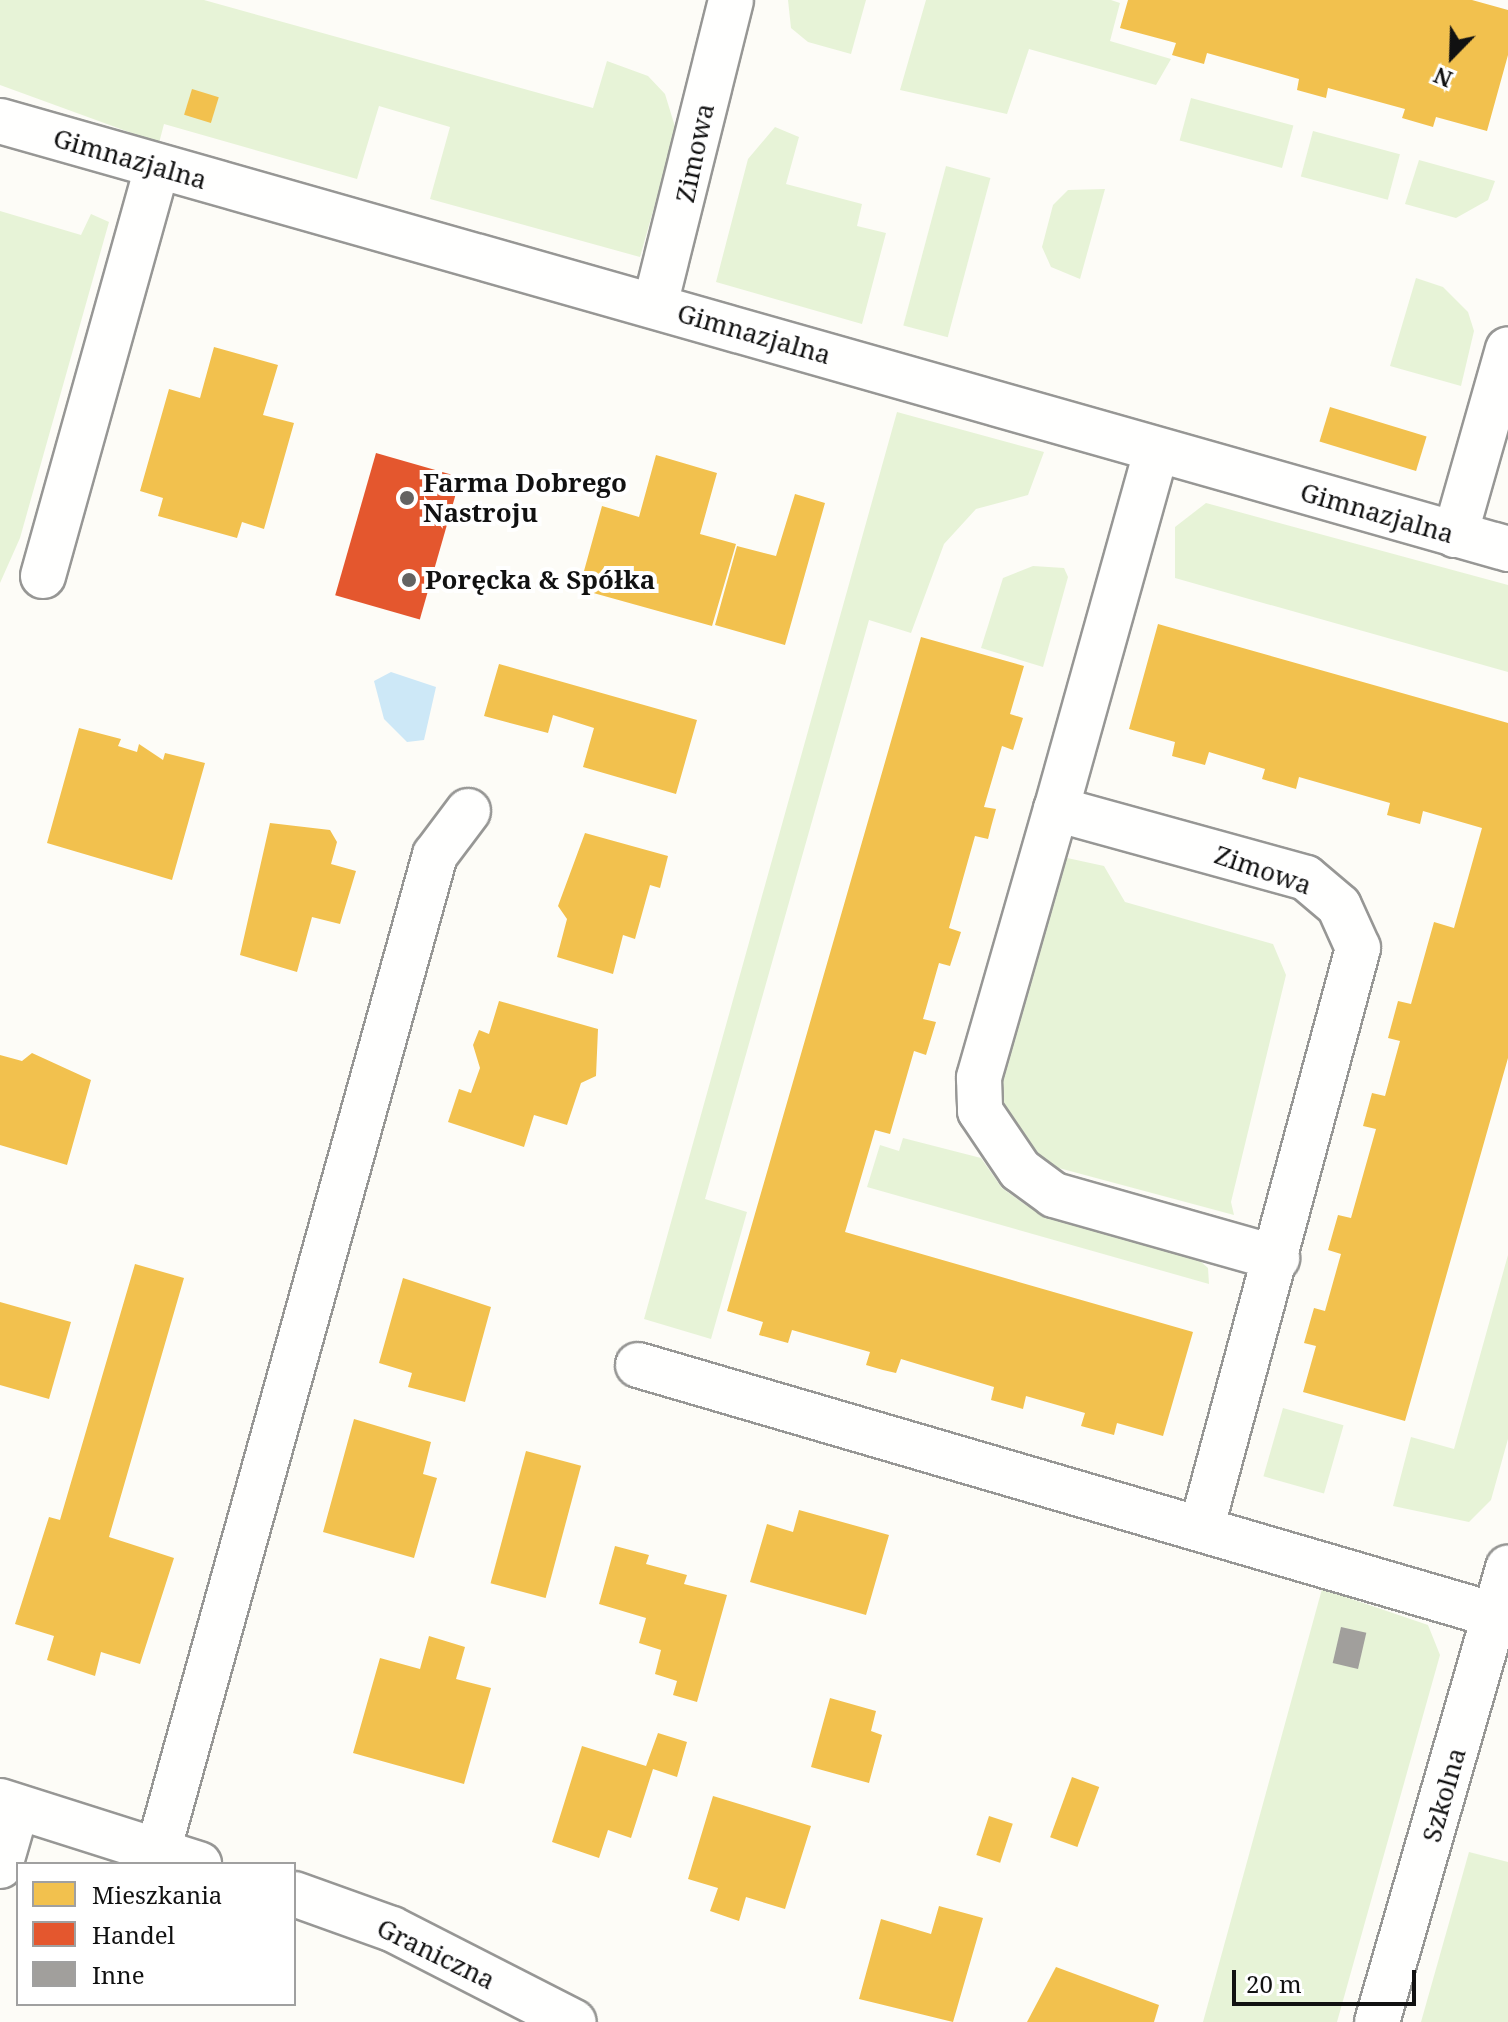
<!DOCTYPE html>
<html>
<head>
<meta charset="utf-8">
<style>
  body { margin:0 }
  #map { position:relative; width:1508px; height:2022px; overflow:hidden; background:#fdfcf7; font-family:"Noto Serif",serif }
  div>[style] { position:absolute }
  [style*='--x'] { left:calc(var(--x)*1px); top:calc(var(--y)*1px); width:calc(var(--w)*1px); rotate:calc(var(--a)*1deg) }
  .green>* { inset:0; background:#e7f3d7; transform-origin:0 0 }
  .water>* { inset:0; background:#cde8f7 }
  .homes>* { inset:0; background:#f2c14e; transform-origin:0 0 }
  .shops>* { inset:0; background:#e4572e; transform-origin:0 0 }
  .building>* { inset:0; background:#a19f9c; transform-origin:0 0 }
  .roads { filter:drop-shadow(2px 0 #979795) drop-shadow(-2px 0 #979795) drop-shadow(0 2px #979795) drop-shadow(0 -2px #979795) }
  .minor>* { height:44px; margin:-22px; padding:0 22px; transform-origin:22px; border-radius:22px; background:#fffffe }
  .dots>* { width:22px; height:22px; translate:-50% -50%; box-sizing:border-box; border:4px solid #fff; border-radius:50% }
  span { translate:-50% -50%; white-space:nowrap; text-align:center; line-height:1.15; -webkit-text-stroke:8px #fff; paint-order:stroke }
  .street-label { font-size:26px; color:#111 }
  .poi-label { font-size:26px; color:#111; font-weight:700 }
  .left { translate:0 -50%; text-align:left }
  .legend { position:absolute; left:16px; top:1862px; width:280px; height:144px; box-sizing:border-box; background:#fff; border:2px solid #a0a0a0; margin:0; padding:10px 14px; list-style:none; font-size:24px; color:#111 }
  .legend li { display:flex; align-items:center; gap:16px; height:40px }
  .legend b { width:40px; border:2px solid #a0a0a0 }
  .north { position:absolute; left:1412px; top:16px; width:80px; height:80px; -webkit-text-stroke:6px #fff; paint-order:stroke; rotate:203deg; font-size:22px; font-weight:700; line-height:32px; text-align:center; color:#111 }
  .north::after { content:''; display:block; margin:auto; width:28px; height:36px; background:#111; clip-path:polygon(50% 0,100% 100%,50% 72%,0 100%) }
  .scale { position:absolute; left:1232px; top:1970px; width:184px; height:36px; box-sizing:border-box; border:4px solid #111; border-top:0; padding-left:10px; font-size:24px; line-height:28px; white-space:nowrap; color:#111; -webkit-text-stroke:6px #fff; paint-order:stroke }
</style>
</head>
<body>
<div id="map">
  <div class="green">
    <i style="clip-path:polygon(0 0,204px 0,593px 108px,607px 61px,648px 76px,665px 94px,676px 130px,640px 257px,430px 199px,450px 127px,379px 106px,357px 179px,164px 124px,159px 143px,0 85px)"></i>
    <i style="clip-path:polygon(788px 0,866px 0,851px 54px,808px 42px,791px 28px)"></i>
    <i style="clip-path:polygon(926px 0,1111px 0,1120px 3px,1110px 41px,1171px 59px,1156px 85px,1029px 49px,1007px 114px,900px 90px)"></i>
    <i style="left:1191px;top:98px;width:106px;height:44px;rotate:15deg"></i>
    <i style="clip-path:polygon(775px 127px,799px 137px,786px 184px,862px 204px,857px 226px,886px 233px,862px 324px,716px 282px,748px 159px)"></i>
    <i style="left:1313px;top:131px;width:90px;height:47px;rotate:15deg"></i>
    <i style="clip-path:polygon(1419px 160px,1495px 181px,1488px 200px,1456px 218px,1405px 204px)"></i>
    <i style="left:946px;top:166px;width:46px;height:165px;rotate:15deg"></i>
    <i style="clip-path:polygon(1105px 189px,1080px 279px,1051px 267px,1042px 247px,1053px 205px,1068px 190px)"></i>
    <i style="clip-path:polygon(0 211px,81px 235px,91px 214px,109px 222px,20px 538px,0 583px)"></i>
    <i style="clip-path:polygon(1416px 278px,1443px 287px,1468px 312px,1474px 331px,1461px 386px,1390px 366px)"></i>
    <i style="clip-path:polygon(897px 412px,1044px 452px,1028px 495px,976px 509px,944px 544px,911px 633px,869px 620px,705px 1199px,747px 1212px,711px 1339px,644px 1319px)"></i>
    <i style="clip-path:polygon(1206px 503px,1508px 585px,1508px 672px,1175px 578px,1175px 527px)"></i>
    <i style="clip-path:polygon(1033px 566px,1064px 568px,1068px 577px,1043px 667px,981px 648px,1003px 578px)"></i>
    <i style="clip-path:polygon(1058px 856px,1104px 866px,1125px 902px,1273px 944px,1286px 975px,1231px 1202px,1234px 1215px,1055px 1167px,1026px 1148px,1001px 1108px,991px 1067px)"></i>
    <i style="clip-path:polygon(903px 1138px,981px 1158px,1002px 1188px,1027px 1206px,1191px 1253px,1208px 1268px,1209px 1284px,867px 1187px,880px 1145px,899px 1151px)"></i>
    <i style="clip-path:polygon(1508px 1255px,1508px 1439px,1491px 1500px,1469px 1522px,1393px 1506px,1411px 1437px,1454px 1449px)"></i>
    <i style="left:1283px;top:1408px;width:63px;height:71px;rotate:16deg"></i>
    <i style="clip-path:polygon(1322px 1589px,1428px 1625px,1440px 1655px,1337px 2022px,1203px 2022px)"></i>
    <i style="clip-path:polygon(1469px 1852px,1508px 1862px,1508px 2022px,1421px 2022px)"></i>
  </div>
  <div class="water">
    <i style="clip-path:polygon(391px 672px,436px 687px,424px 740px,407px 742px,384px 719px,374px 681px)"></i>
  </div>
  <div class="homes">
    <i style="clip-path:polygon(1128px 0,1472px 0,1508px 10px,1508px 55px,1487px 131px,1436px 117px,1433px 127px,1402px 118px,1405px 109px,1328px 88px,1326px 98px,1297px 90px,1299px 79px,1207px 53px,1204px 64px,1172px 55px,1176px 43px,1120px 28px)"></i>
    <i style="left:192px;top:89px;width:28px;height:27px;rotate:17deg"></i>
    <i style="clip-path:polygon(214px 347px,278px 365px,263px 415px,294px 423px,264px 529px,242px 522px,237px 538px,158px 516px,163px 498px,140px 491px,169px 389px,200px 398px)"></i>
    <i style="left:1330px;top:407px;width:101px;height:36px;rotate:17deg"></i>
    <i style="clip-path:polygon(656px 455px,717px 473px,700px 534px,736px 544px,712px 626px,579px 589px,602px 506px,639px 517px)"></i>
    <i style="clip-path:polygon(795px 494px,825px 503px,785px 645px,715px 625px,737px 546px,776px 556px)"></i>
    <i style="clip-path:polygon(1158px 624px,1508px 723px,1508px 1058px,1405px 1421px,1303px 1392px,1316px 1346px,1304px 1343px,1314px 1308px,1325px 1311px,1341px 1254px,1328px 1250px,1338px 1215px,1351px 1218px,1376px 1129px,1363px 1126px,1372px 1093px,1385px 1096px,1400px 1041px,1388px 1038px,1398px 1001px,1411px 1004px,1434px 922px,1454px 928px,1482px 828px,1423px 811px,1420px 824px,1387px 815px,1390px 803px,1299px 777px,1296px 789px,1262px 779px,1265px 769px,1209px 752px,1205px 765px,1172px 756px,1175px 742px,1129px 729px)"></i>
    <i style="clip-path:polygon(921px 637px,1024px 666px,1010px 714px,1023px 718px,1013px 750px,1002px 746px,984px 807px,996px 809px,991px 827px,988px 839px,975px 836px,949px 928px,961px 932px,950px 966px,939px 963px,923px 1019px,936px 1022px,926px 1055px,914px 1051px,890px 1134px,875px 1130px,845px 1232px,1193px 1332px,1163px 1436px,1117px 1423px,1114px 1435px,1081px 1426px,1085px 1413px,1026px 1396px,1023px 1409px,991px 1400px,994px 1387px,901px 1359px,896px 1373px,883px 1370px,866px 1365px,870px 1352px,792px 1330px,788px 1343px,759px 1335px,763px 1322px,727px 1311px)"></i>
    <i style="clip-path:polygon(499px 664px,697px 720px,676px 794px,583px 767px,594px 728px,553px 715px,548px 733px,484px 716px)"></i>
    <i style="clip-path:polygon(79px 728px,121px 739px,118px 746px,137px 752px,139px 744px,163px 760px,165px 753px,205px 763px,172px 880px,47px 843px)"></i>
    <i style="clip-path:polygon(270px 823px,330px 830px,337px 842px,331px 864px,356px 871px,340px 924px,312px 917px,297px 972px,240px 955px)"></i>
    <i style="clip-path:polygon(585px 833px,668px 856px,660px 888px,650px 885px,635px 939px,623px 935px,613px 974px,557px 957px,567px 919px,558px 906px)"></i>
    <i style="clip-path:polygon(499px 1001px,598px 1029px,596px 1076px,581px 1083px,567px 1125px,534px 1115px,524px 1147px,448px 1122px,459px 1089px,471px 1093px,480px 1068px,473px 1045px,479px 1030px,489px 1034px)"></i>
    <i style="clip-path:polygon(32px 1053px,91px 1080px,67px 1165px,0 1145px,0 1055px,22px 1061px)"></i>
    <i style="clip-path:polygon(135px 1264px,184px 1278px,109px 1537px,174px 1558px,140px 1664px,101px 1652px,95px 1676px,47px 1660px,54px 1636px,15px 1624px,49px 1517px,60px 1520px)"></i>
    <i style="clip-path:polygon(403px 1278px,491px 1307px,465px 1402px,408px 1387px,412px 1373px,379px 1363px)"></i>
    <i style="clip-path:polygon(0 1302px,71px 1322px,49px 1399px,0 1385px)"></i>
    <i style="clip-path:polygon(354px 1419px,431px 1442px,423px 1474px,437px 1478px,414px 1558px,323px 1532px)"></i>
    <i style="left:526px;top:1451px;width:57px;height:137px;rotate:15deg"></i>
    <i style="clip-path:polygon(799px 1510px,889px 1535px,866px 1615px,750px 1582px,767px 1524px,793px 1532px)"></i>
    <i style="clip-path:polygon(615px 1546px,649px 1555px,646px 1564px,687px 1575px,684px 1584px,727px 1595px,697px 1702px,673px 1695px,677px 1681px,655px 1674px,661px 1650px,639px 1643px,646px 1618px,599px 1604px)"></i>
    <i style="clip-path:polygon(429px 1636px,465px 1647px,456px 1679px,491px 1688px,464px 1784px,353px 1753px,380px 1658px,420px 1669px)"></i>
    <i style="clip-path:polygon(830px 1698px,876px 1711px,871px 1731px,882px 1735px,869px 1783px,811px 1767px)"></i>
    <i style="clip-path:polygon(658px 1733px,687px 1742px,677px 1777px,653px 1769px,631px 1838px,608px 1830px,599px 1858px,552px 1842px,582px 1746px,646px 1766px)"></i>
    <i style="left:1072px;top:1777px;width:29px;height:64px;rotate:20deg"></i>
    <i style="clip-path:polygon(713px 1796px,811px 1826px,785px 1909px,746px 1897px,739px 1921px,710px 1911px,718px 1888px,688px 1879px)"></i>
    <i style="left:989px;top:1816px;width:25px;height:41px;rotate:18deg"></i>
    <i style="clip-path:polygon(939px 1906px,983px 1918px,953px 2022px,859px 1999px,881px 1919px,931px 1934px)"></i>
    <i style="clip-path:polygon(1056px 1967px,1159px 2005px,1154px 2022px,1027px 2022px)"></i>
  </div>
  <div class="shops">
    <i style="left:376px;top:453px;width:88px;height:148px;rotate:16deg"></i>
  </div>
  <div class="building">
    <i style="left:1341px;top:1627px;width:26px;height:37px;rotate:13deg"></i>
  </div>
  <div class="roads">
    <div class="minor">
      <i style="--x:0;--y:121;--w:1568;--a:15.84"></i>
      <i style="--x:655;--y:305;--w:314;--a:-76"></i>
      <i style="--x:1156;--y:452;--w:371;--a:105.6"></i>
      <i style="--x:1056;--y:809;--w:259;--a:15.4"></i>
      <i style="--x:1306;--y:878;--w:43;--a:40.3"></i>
      <i style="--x:1339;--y:906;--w:46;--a:65.7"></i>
      <i style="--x:1358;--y:948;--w:599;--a:105.1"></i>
      <i style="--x:1455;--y:535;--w:193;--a:-74.1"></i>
      <i style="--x:43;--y:576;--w:425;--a:-74.4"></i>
      <i style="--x:1056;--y:809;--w:280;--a:106"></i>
      <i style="--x:979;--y:1078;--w:33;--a:88"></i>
      <i style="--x:980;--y:1111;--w:71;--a:55.9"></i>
      <i style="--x:1020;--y:1170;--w:42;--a:36.3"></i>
      <i style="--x:1054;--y:1195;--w:232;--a:15.8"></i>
      <i style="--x:638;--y:1365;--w:892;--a:16.28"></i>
      <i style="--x:0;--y:1801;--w:209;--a:17.6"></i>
      <i style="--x:158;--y:1851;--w:1034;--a:-74.46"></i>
      <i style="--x:435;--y:855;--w:55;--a:-53.1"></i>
      <i style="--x:0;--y:1866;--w:61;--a:-73.9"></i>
      <i style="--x:294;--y:1894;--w:104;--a:19.7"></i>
      <i style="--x:392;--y:1929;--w:204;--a:27.1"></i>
      <i style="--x:1377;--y:2022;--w:473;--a:-73.9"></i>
    </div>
  </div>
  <div class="dots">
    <i style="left:407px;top:498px;background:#646362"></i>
    <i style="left:409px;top:580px;background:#646362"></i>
  </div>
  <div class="street-label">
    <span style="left:695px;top:153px;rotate:-78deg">Zimowa</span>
    <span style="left:130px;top:159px;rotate:16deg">Gimnazjalna</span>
    <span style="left:754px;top:334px;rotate:16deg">Gimnazjalna</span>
    <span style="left:1377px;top:513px;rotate:16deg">Gimnazjalna</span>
    <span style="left:1263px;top:870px;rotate:19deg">Zimowa</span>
    <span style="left:1444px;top:1795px;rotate:-74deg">Szkolna</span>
    <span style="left:436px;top:1954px;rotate:26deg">Graniczna</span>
  </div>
  <div class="poi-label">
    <span class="left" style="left:423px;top:498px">Farma Dobrego<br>Nastroju</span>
    <span class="left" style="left:425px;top:580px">Poręcka &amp; Spółka</span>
  </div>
  <ul class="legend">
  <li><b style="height:22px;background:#f2c14e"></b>Mieszkania</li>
  <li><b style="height:22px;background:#e4572e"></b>Handel</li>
  <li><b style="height:22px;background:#a19f9c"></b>Inne</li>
  </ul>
  <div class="north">N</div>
  <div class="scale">20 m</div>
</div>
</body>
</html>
